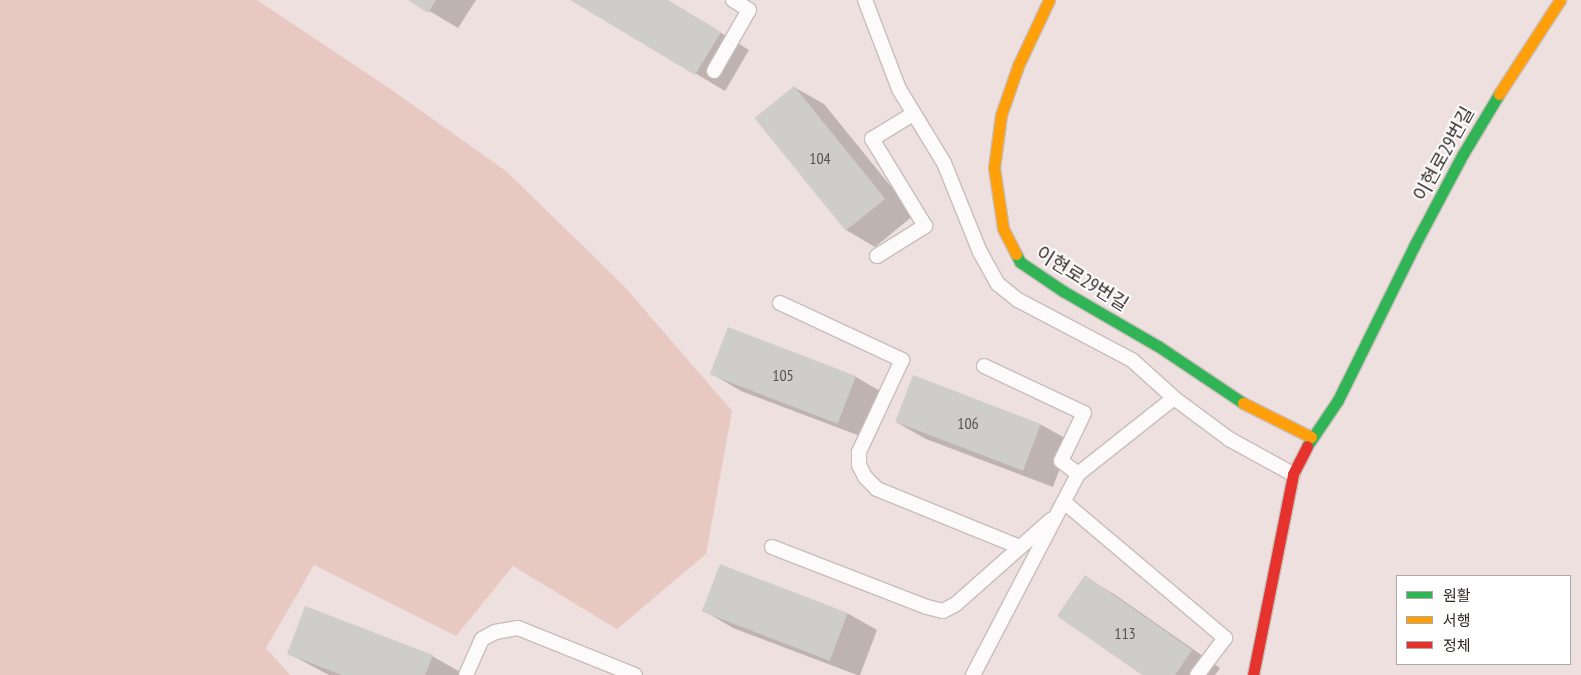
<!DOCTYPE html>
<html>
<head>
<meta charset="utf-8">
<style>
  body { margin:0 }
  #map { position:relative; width:1581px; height:675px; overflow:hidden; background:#eee0de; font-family:"PT Sans Narrow","Noto Sans KR",sans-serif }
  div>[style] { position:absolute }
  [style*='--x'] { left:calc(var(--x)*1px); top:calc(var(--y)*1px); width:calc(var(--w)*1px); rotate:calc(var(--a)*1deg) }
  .green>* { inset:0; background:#e7c9c2 }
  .shadow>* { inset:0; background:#0003 }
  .building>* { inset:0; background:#cfcdc9; transform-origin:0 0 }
  .roads { filter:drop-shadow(1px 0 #c8bdbb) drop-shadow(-1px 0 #c8bdbb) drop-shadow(0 1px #c8bdbb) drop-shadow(0 -1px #c8bdbb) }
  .lane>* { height:14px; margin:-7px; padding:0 7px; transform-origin:7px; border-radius:7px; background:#fcfafa }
  .fast>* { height:11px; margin:-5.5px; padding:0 5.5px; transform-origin:5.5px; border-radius:5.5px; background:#30b455 }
  .slow>* { height:11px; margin:-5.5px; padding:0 5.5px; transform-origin:5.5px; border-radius:5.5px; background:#ff9f0a }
  .jam>* { height:11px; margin:-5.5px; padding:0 5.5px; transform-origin:5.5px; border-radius:5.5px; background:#e5322d }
  span { translate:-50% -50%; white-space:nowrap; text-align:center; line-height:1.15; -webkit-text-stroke:4px #fff; paint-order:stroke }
  .number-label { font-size:16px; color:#5a5250 }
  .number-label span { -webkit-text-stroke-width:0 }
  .street-label { font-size:19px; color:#302725 }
  .legend { position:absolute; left:1396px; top:575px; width:175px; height:90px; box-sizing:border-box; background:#fff; border:1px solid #aca9a8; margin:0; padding:6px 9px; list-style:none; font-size:15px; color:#302725 }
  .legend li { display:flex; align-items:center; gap:10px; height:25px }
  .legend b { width:25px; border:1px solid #aca9a8 }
</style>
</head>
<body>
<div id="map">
  <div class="green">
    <i style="clip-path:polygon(0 0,257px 0,389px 88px,506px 171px,624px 286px,732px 411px,706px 554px,617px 629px,513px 566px,456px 636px,314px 565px,266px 648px,290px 675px,0 675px)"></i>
  </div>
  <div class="shadow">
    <i style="clip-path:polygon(411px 0,476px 0,458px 28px)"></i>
    <i style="clip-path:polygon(572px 0,667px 0,749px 50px,725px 91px)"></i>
    <i style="clip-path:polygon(794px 87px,824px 104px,914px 215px,875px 247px,846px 230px)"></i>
    <i style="clip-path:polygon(729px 329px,856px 377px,885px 394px,868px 439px,741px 391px,712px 374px)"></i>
    <i style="clip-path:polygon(896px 422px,1040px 424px,1070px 441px,1053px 487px,926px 439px)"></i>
    <i style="clip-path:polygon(1085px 577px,1114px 594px,1220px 668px,1215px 675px,1144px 675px)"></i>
    <i style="clip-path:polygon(704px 611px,847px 613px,877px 630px,860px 675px,857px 675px,733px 628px)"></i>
    <i style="clip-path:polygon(289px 654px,432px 656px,462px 673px,461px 675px,329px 675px)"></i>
  </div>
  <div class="building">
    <i style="clip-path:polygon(408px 0,436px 0,428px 13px)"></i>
    <i style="clip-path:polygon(570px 0,668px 0,721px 32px,695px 75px)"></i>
    <i style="left:794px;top:86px;width:145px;height:51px;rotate:51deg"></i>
    <i style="left:728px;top:327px;width:137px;height:51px;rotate:21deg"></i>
    <i style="left:913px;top:375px;width:137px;height:50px;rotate:21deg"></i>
    <i style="left:720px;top:564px;width:137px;height:51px;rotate:21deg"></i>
    <i style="clip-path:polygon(1085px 575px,1192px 650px,1175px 675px,1142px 675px,1057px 616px)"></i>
    <i style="clip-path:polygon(305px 606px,433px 655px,425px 675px,342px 675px,287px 654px)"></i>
  </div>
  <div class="roads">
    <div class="lane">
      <i style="--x:865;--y:0;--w:95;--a:69.1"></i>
      <i style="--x:899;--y:89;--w:87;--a:58.7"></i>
      <i style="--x:944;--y:163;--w:96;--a:68"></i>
      <i style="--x:980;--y:252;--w:37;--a:61"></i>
      <i style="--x:998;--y:284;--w:26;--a:39"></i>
      <i style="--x:1018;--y:300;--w:129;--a:27.8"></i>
      <i style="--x:1132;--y:360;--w:57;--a:42.1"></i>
      <i style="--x:1174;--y:398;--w:69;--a:36.7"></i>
      <i style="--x:1229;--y:439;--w:73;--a:28.7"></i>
      <i style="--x:714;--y:71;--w:70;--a:-60.2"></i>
      <i style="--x:749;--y:10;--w:19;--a:-148"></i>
      <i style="--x:877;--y:256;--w:57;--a:-32"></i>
      <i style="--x:925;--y:226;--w:102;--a:-121.3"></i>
      <i style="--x:872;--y:139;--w:48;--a:-31.4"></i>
      <i style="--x:780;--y:303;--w:135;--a:25"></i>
      <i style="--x:902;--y:360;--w:102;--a:115.1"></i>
      <i style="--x:859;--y:452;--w:13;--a:90"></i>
      <i style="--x:859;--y:465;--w:13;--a:63"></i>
      <i style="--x:865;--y:477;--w:17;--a:45"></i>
      <i style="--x:877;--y:489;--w:154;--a:22.1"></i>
      <i style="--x:984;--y:366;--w:110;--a:25.2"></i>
      <i style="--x:1084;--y:413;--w:53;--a:115.6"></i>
      <i style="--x:1061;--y:461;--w:21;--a:37"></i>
      <i style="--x:1064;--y:502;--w:211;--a:40.2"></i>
      <i style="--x:1225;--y:638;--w:46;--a:127.1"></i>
      <i style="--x:772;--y:547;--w:166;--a:21.2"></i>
      <i style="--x:927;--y:607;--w:16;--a:14"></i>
      <i style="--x:943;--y:611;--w:15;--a:-28"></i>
      <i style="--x:956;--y:604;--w:127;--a:-41.5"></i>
      <i style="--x:466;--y:675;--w:39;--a:-66"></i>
      <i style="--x:482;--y:639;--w:15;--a:-28"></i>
      <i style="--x:495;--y:632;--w:23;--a:-10"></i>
      <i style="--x:518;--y:628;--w:126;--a:21.9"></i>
      <i style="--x:973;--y:675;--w:227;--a:-62.4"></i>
      <i style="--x:1078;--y:474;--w:122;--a:-38.4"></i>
    </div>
    <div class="fast">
      <i style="--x:1016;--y:254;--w:9;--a:63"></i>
      <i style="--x:1020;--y:262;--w:52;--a:34"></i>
      <i style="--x:1063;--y:291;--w:110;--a:30.1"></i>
      <i style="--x:1158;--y:346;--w:102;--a:33.8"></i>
      <i style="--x:1307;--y:446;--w:55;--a:-56"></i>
      <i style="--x:1338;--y:400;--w:172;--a:-63.7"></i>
      <i style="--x:1414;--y:246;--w:104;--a:-62"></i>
      <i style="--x:1463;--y:154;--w:70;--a:-59"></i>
    </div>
    <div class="slow">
      <i style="--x:1499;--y:94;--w:112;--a:-57"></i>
      <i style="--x:1016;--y:254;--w:29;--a:-117"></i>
      <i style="--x:1003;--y:228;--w:61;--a:-98.5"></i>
      <i style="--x:994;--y:168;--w:53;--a:-82.5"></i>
      <i style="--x:1001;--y:115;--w:52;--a:-70.9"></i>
      <i style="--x:1018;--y:66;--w:73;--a:-64.8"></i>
      <i style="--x:1243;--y:403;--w:76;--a:26.6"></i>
    </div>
    <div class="jam">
      <i style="--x:1253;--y:675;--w:205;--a:-78.7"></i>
      <i style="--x:1293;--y:474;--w:31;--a:-63"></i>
    </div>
  </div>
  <div class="number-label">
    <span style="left:820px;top:158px">104</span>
    <span style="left:783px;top:375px">105</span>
    <span style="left:968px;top:423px">106</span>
    <span style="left:1125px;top:633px">113</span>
  </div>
  <div class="street-label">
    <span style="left:1444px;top:154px;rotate:-61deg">이현로29번길</span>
    <span style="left:1082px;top:279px;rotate:32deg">이현로29번길</span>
  </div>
  <ul class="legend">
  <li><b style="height:6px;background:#30b455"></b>원활</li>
  <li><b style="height:6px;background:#ff9f0a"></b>서행</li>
  <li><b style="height:6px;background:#e5322d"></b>정체</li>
  </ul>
</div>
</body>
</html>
